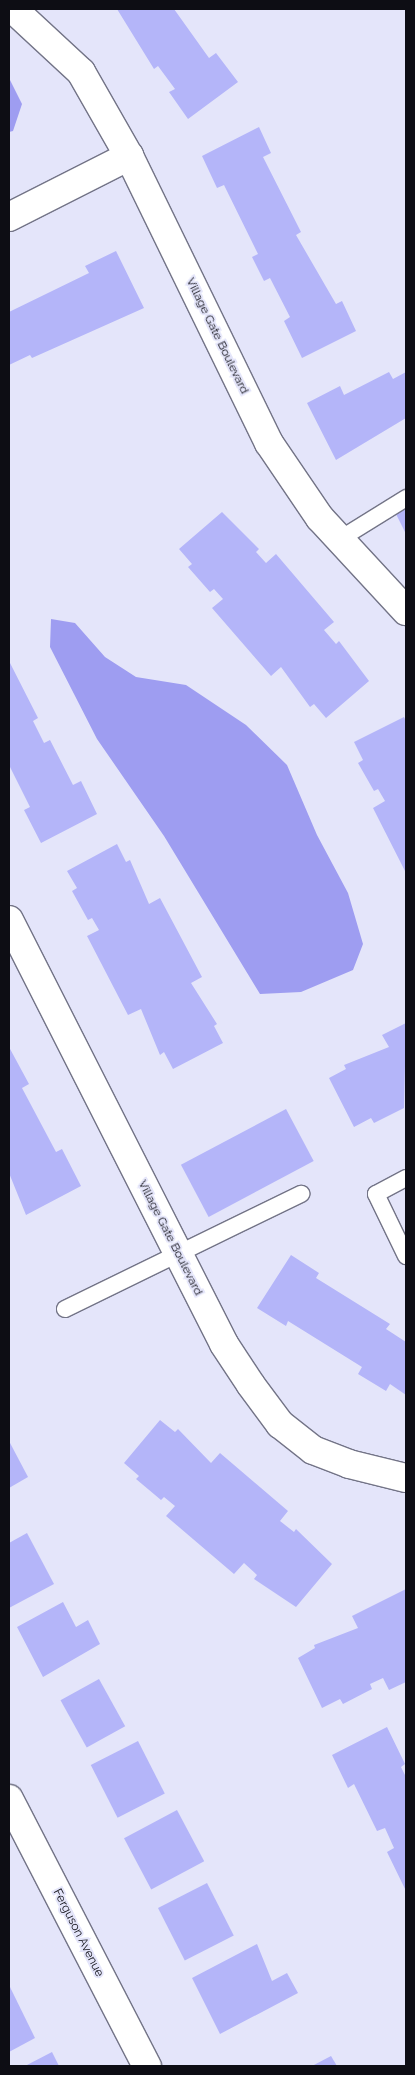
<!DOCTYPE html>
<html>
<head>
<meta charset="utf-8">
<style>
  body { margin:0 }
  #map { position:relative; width:415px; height:2075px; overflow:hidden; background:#e4e5fa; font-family:Raleway,sans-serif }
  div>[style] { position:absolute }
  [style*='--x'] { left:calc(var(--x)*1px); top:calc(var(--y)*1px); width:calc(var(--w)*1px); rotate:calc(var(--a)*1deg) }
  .water>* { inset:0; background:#9e9df1 }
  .building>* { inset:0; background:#b4b5f9; transform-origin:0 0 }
  .roads { filter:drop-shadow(1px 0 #737487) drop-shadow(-1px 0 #737487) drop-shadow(0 1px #737487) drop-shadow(0 -1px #737487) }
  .service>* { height:16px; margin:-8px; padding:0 8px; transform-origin:8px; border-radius:8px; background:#fff }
  .minor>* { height:28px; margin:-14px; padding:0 14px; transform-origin:14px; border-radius:14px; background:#fff }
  span { translate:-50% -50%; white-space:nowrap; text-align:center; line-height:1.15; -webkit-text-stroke:4px #e4e5fa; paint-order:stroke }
  .street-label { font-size:12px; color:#0d0d14 }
  .frame { position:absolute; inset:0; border:10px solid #0d0d14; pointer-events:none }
</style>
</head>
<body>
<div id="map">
  <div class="water">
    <i style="clip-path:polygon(9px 78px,22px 104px,13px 131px,9px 132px)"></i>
    <i style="clip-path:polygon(51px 619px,75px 623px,105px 657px,136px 677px,186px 685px,246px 725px,287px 765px,317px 835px,348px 893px,363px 944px,353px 970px,301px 992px,260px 994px,164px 836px,97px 739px,50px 647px)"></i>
  </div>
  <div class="building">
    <i style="clip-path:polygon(117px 9px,174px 9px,209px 58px,216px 53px,238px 82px,188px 119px,169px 92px,175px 89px,158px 66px,154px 69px)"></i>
    <i style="clip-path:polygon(259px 127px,271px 153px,263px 157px,301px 232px,296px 235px,336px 304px,342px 301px,356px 331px,302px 358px,284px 321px,290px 317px,270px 278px,264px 281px,252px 257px,258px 254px,224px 185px,217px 188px,202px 156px)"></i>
    <i style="clip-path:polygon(116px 251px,144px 308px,32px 358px,30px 355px,9px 365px,9px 312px,89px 273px,85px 266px)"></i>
    <i style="clip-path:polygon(389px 372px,393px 379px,406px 372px,406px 418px,336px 460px,307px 403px,340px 386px,344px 395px)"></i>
    <i style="clip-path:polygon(406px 509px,406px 534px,396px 514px)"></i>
    <i style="clip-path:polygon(222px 512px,259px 549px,256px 552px,266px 563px,276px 554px,334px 622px,324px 630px,336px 644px,339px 641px,369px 681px,326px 718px,314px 704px,310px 707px,281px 667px,271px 676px,212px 608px,223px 599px,214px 589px,210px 592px,188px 567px,192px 564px,179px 549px)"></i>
    <i style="clip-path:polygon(9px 661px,38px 718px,33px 721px,44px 743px,50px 740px,73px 785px,81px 781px,97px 814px,41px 843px,24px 810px,30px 807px,9px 765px)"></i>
    <i style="clip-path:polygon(404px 717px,406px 721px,406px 873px,373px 808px,385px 801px,378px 789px,374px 791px,358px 763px,363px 760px,354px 742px)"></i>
    <i style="clip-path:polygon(117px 844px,126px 862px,130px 860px,149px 904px,160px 898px,202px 977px,191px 983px,217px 1024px,214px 1026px,223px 1043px,173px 1069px,164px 1052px,160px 1055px,141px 1009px,128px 1015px,87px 936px,99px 930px,92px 918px,88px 920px,72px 891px,77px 888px,67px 871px)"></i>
    <i style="clip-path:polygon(406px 1023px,404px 1108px,374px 1123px,371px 1118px,354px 1127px,329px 1078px,346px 1069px,344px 1065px,389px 1047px,382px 1035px)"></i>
    <i style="clip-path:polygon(9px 1047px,29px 1084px,22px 1088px,56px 1152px,62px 1149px,81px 1186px,26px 1215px,9px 1173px)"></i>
    <i style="left:286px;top:1109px;width:59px;height:119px;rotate:62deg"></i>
    <i style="clip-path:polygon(291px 1255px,319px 1273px,316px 1278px,390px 1324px,386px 1329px,406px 1342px,406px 1395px,390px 1384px,386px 1391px,358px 1374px,362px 1367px,288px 1321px,286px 1326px,257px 1308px)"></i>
    <i style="clip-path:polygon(160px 1420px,175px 1432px,178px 1429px,211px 1463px,220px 1453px,288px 1511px,280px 1521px,294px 1532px,296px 1529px,332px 1564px,296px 1607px,254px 1579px,257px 1575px,244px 1563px,234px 1574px,166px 1516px,175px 1506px,164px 1497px,161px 1500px,136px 1479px,139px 1476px,124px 1463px)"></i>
    <i style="clip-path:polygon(9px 1441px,28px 1477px,9px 1488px)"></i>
    <i style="clip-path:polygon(27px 1533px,54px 1584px,9px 1608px,9px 1543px)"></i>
    <i style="clip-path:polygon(406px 1589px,406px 1682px,389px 1690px,383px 1678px,370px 1684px,372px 1689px,343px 1704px,340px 1699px,322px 1708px,298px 1658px,315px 1648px,314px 1645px,358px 1628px,352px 1616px)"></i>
    <i style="clip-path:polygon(63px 1602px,76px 1627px,88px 1620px,100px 1644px,43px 1677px,17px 1627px)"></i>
    <i style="left:99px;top:1679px;width:54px;height:44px;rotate:61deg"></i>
    <i style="clip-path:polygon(387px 1727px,405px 1764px,401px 1767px,406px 1777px,406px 1891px,387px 1852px,394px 1848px,385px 1828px,377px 1831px,354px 1784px,348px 1788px,332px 1755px)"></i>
    <i style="left:138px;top:1741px;width:59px;height:53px;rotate:63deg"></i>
    <i style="left:177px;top:1810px;width:58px;height:60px;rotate:62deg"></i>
    <i style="left:207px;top:1883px;width:59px;height:55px;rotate:63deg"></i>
    <i style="clip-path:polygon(257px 1944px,272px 1981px,287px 1973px,298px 1993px,220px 2034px,192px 1978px)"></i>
    <i style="clip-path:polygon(9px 1985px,35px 2038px,9px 2052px)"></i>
    <i style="clip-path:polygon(52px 2052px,59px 2066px,25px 2066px)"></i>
    <i style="clip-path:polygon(331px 2056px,337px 2066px,312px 2066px)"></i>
  </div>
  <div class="roads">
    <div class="service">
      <i style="--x:340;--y:539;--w:78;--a:-31.8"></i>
      <i style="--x:406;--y:1178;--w:34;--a:152"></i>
      <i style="--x:376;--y:1194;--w:69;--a:64.2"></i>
      <i style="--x:65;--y:1309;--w:263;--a:-26"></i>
    </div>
    <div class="minor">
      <i style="--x:13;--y:9;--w:93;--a:42.8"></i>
      <i style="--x:81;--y:72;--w:97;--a:60.3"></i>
      <i style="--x:9;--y:217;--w:135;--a:-26.9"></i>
      <i style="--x:129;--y:156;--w:319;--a:64"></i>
      <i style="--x:269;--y:443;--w:91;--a:55.8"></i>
      <i style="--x:320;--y:518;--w:127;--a:47.2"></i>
      <i style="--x:9;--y:920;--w:475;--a:63.1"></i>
      <i style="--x:224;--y:1344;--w:49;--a:56.6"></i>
      <i style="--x:251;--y:1385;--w:49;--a:53.4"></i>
      <i style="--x:280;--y:1424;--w:42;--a:38.2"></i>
      <i style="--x:313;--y:1450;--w:39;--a:21"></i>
      <i style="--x:349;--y:1464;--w:59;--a:13.8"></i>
      <i style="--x:9;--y:1799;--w:301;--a:62.7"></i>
    </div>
  </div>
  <div class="street-label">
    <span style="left:217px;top:336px;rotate:64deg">Village Gate Boulevard</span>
    <span style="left:170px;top:1238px;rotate:63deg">Village Gate Boulevard</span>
    <span style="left:78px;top:1933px;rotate:63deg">Ferguson Avenue</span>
  </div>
  <div class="frame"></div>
</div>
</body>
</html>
